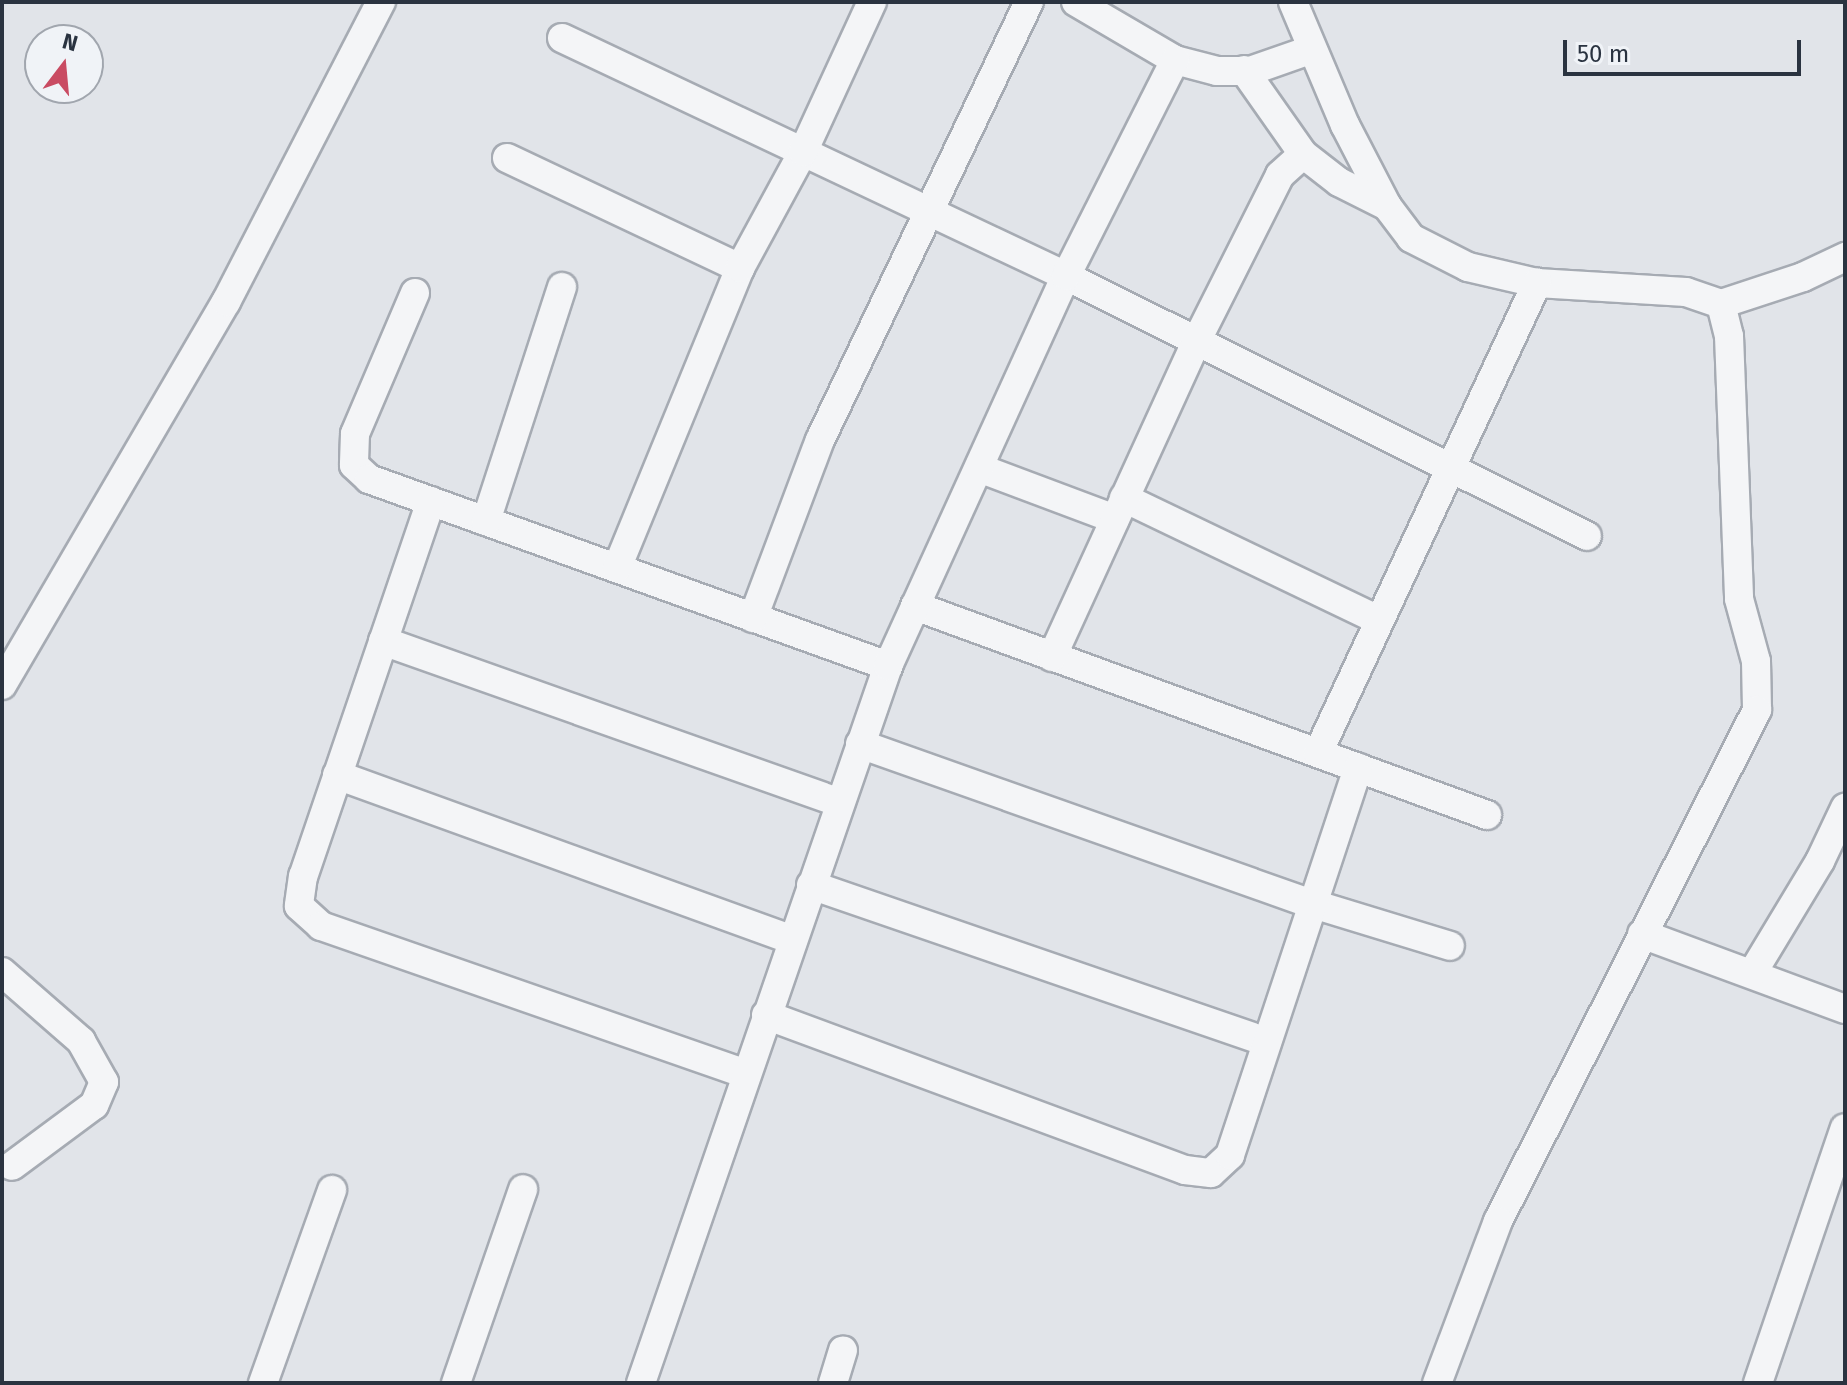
<!DOCTYPE html>
<html>
<head>
<meta charset="utf-8">
<style>
  body { margin:0 }
  #map { position:relative; width:1847px; height:1385px; overflow:hidden; background:#e1e4e9; font-family:"Fira Sans",sans-serif }
  div>[style] { position:absolute }
  [style*='--x'] { left:calc(var(--x)*1px); top:calc(var(--y)*1px); width:calc(var(--w)*1px); rotate:calc(var(--a)*1deg) }
  .roads { filter:drop-shadow(2px 0 #a6abb3) drop-shadow(-2px 0 #a6abb3) drop-shadow(0 2px #a6abb3) drop-shadow(0 -2px #a6abb3) }
  .street>* { height:28px; margin:-14px; padding:0 14px; transform-origin:14px; border-radius:14px; background:#f4f5f7 }
  span { translate:-50% -50%; white-space:nowrap; text-align:center; line-height:1.15; -webkit-text-stroke:7px #f0f3f7; paint-order:stroke }
  .frame { position:absolute; inset:0; border:4px solid #2a3340; pointer-events:none }
  .north { position:absolute; left:24px; top:24px; width:80px; height:80px; box-sizing:border-box; background:#f0f3f7; border:2px solid #a1a6ae; border-radius:50%; rotate:16deg; font-size:22px; font-weight:700; line-height:32px; text-align:center; color:#2a3340 }
  .north::after { content:''; display:block; margin:auto; width:28px; height:36px; background:#c94b62; clip-path:polygon(50% 0,100% 100%,50% 72%,0 100%) }
  .scale { position:absolute; left:1563px; top:40px; width:238px; height:36px; box-sizing:border-box; border:4px solid #2a3340; border-top:0; padding-left:10px; font-size:24px; line-height:28px; white-space:nowrap; color:#2a3340; -webkit-text-stroke:6px #f0f3f7; paint-order:stroke }
</style>
</head>
<body>
<div id="map">
  <div class="roads">
    <div class="street">
      <i style="--x:1076;--y:2;--w:115;--a:30.4"></i>
      <i style="--x:1175;--y:60;--w:43;--a:14.7"></i>
      <i style="--x:1217;--y:71;--w:33;--a:0"></i>
      <i style="--x:1250;--y:71;--w:64;--a:-19.3"></i>
      <i style="--x:1293;--y:2;--w:134;--a:67.1"></i>
      <i style="--x:1345;--y:125;--w:91;--a:62.6"></i>
      <i style="--x:1387;--y:206;--w:40;--a:53"></i>
      <i style="--x:1411;--y:238;--w:64;--a:27"></i>
      <i style="--x:1468;--y:267;--w:71;--a:13.1"></i>
      <i style="--x:1537;--y:283;--w:149;--a:3.5"></i>
      <i style="--x:1686;--y:292;--w:37;--a:19"></i>
      <i style="--x:1721;--y:304;--w:33;--a:76"></i>
      <i style="--x:1729;--y:336;--w:263;--a:87.8"></i>
      <i style="--x:1739;--y:599;--w:64;--a:74.7"></i>
      <i style="--x:1756;--y:661;--w:49;--a:88.8"></i>
      <i style="--x:1757;--y:710;--w:573;--a:116.88"></i>
      <i style="--x:1498;--y:1221;--w:173;--a:110.6"></i>
      <i style="--x:562;--y:38;--w:557;--a:25.28"></i>
      <i style="--x:1066;--y:276;--w:582;--a:26.52"></i>
      <i style="--x:1244;--y:70;--w:103;--a:54.9"></i>
      <i style="--x:1303;--y:154;--w:46;--a:37.9"></i>
      <i style="--x:1339;--y:182;--w:54;--a:26.6"></i>
      <i style="--x:507;--y:158;--w:258;--a:25.3"></i>
      <i style="--x:415;--y:293;--w:153;--a:113.1"></i>
      <i style="--x:355;--y:434;--w:31;--a:92"></i>
      <i style="--x:354;--y:465;--w:21;--a:43"></i>
      <i style="--x:369;--y:479;--w:552;--a:19.81"></i>
      <i style="--x:1721;--y:304;--w:86;--a:-18.2"></i>
      <i style="--x:1803;--y:277;--w:47;--a:-25.5"></i>
      <i style="--x:979;--y:468;--w:145;--a:20.6"></i>
      <i style="--x:1124;--y:498;--w:283;--a:25.6"></i>
      <i style="--x:431;--y:501;--w:396;--a:108.8"></i>
      <i style="--x:303;--y:876;--w:30;--a:98"></i>
      <i style="--x:299;--y:906;--w:30;--a:42"></i>
      <i style="--x:321;--y:926;--w:450;--a:19.2"></i>
      <i style="--x:486;--y:521;--w:246;--a:-72"></i>
      <i style="--x:617;--y:568;--w:324;--a:-67.7"></i>
      <i style="--x:740;--y:268;--w:132;--a:-61.5"></i>
      <i style="--x:803;--y:152;--w:165;--a:-65.3"></i>
      <i style="--x:915;--y:606;--w:609;--a:20.07"></i>
      <i style="--x:753;--y:618;--w:190;--a:-69.4"></i>
      <i style="--x:820;--y:440;--w:485;--a:-64.5"></i>
      <i style="--x:383;--y:641;--w:485;--a:19.5"></i>
      <i style="--x:1052;--y:657;--w:346;--a:-65.4"></i>
      <i style="--x:1196;--y:342;--w:187;--a:-63.3"></i>
      <i style="--x:1280;--y:175;--w:31;--a:-42"></i>
      <i style="--x:2;--y:685;--w:444;--a:-59.7"></i>
      <i style="--x:226;--y:302;--w:338;--a:-62.7"></i>
      <i style="--x:860;--y:744;--w:480;--a:19.5"></i>
      <i style="--x:1313;--y:904;--w:143;--a:17"></i>
      <i style="--x:1318;--y:753;--w:519;--a:-65.02"></i>
      <i style="--x:337;--y:775;--w:484;--a:19.9"></i>
      <i style="--x:811;--y:885;--w:482;--a:19"></i>
      <i style="--x:1642;--y:934;--w:216;--a:20.3"></i>
      <i style="--x:2;--y:972;--w:105;--a:41.1"></i>
      <i style="--x:81;--y:1041;--w:47;--a:60.7"></i>
      <i style="--x:104;--y:1082;--w:25;--a:113"></i>
      <i style="--x:94;--y:1105;--w:102;--a:143.4"></i>
      <i style="--x:1753;--y:972;--w:130;--a:-58.9"></i>
      <i style="--x:1820;--y:861;--w:59;--a:-64.7"></i>
      <i style="--x:766;--y:1015;--w:447;--a:20.3"></i>
      <i style="--x:1185;--y:1170;--w:26;--a:7"></i>
      <i style="--x:1211;--y:1173;--w:26;--a:-43"></i>
      <i style="--x:1230;--y:1155;--w:408;--a:-71.7"></i>
      <i style="--x:263;--y:1383;--w:205;--a:-70.3"></i>
      <i style="--x:456;--y:1383;--w:205;--a:-70.9"></i>
      <i style="--x:641;--y:1383;--w:758;--a:-70.99"></i>
      <i style="--x:888;--y:666;--w:429;--a:-65.5"></i>
      <i style="--x:1066;--y:276;--w:242;--a:-63.2"></i>
      <i style="--x:833;--y:1383;--w:34;--a:-73"></i>
      <i style="--x:1758;--y:1383;--w:269;--a:-71.2"></i>
    </div>
  </div>
  <div class="frame"></div>
  <div class="north">N</div>
  <div class="scale">50 m</div>
</div>
</body>
</html>
